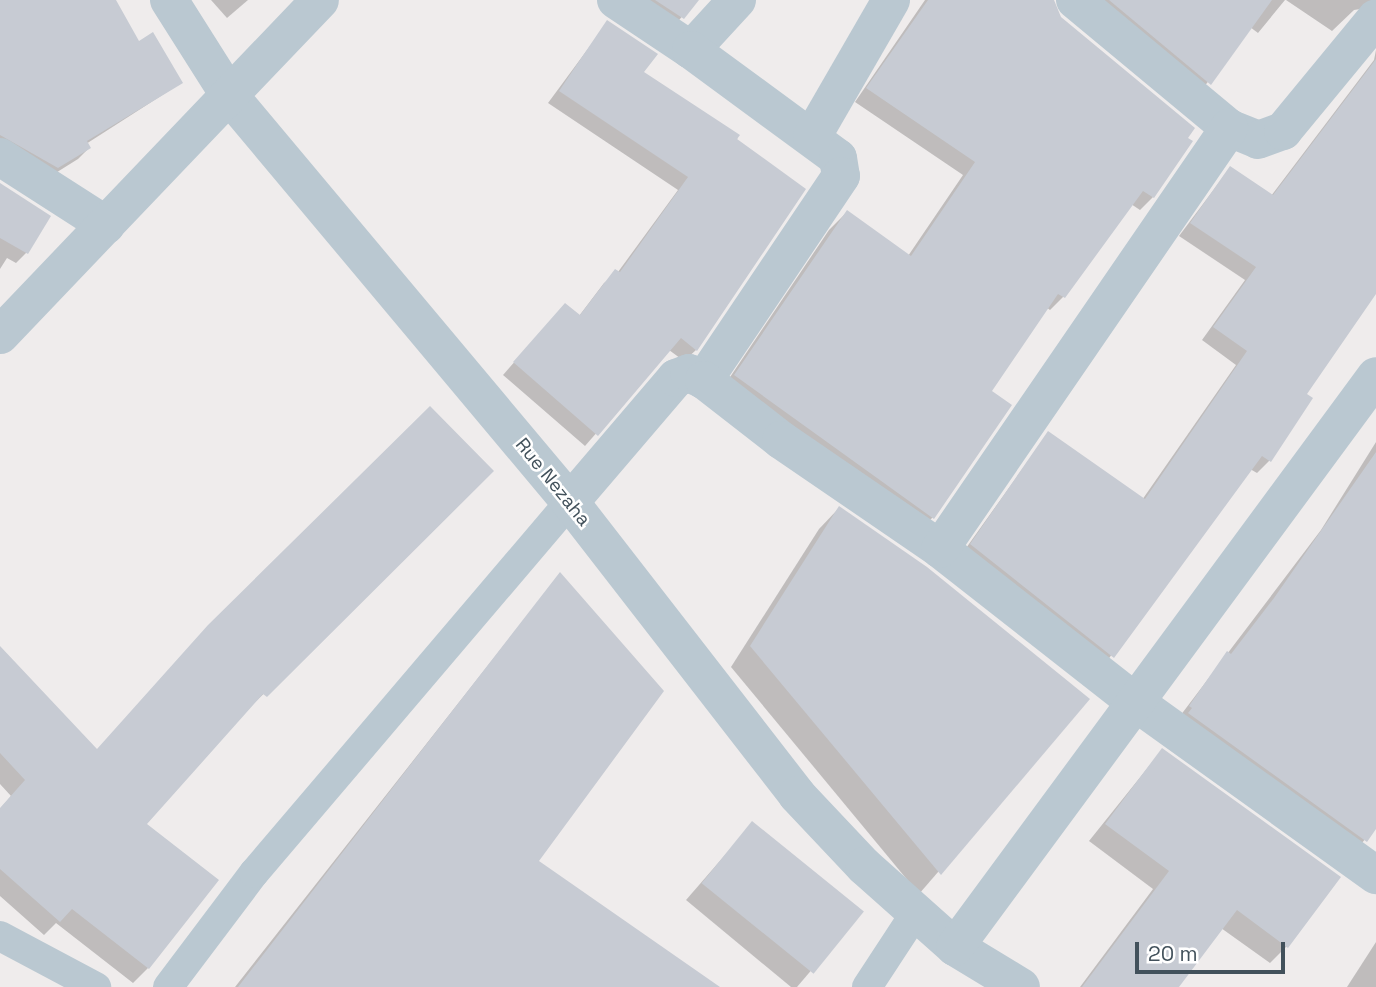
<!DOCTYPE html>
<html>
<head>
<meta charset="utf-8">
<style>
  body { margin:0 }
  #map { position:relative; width:1376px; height:987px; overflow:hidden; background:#efecec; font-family:"Space Grotesk",sans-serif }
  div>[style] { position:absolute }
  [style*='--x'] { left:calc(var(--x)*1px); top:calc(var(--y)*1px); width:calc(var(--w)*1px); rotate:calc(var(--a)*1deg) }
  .shadow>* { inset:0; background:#0003 }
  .building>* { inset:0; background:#c7cbd3; transform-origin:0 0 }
  .service>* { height:30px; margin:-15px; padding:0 15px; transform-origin:15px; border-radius:15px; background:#bac8d1 }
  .minor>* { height:38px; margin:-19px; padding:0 19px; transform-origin:19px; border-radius:19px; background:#bac8d1 }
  span { translate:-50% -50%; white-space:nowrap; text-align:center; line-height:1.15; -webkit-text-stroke:5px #fff; paint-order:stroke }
  .street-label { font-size:19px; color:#42515b }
  .scale { position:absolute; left:1135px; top:942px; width:150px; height:32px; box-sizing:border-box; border:4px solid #42515b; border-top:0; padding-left:9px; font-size:21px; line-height:24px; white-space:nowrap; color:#42515b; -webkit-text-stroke:5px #fff; paint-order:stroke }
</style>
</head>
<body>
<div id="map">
  <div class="shadow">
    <i style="clip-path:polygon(0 0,114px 0,138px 43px,181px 83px,86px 144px,89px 148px,78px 159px,46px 179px,0 152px)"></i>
    <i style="clip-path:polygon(211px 0,248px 0,227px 18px)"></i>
    <i style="clip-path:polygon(621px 0,696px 0,669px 32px)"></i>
    <i style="clip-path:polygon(925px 0,1003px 0,1191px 142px,1153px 197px,1140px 210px,1131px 204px,1063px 297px,1050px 310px,1046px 307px,989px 391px,933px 517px,920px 530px,722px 389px,829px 230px,847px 212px,908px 256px,963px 175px,855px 102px)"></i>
    <i style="clip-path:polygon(1092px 0,1285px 0,1258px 33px,1250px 27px,1197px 96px)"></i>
    <i style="clip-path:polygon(1286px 0,1376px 0,1367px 8px,1354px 10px,1332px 31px)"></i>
    <i style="clip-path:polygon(607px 23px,642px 72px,738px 135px,696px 350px,684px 361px,669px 350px,585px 446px,503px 375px,554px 317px,579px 316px,604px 283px,618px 272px,678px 190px,548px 103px)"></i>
    <i style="clip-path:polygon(1376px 50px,1376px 291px,1305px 395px,1269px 461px,1257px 473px,1250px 469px,1101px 669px,959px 558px,1048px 433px,1142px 500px,1236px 365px,1202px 340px,1245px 280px,1179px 236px,1230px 168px,1271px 196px,1374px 60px)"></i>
    <i style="clip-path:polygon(0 188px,27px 252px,16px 263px,7px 258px,0 269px)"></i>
    <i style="clip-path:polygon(1376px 442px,1376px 827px,1352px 854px,1177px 720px,1321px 530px)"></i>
    <i style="clip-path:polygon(492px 471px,248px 709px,145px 824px,148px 968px,133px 983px,56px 923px,44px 935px,0 896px,0 809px,11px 796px,0 784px,0 652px,96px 751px)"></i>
    <i style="clip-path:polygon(839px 508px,1088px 699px,919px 894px,731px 667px,819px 529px)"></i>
    <i style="clip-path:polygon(560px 574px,536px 861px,717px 987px,235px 987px)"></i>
    <i style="clip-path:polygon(1162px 750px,1287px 946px,1270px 963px,1221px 928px,1177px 987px,1080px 987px,1153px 889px,1089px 841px)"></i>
    <i style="clip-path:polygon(752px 824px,861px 912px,797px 987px,791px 987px,686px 900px)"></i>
    <i style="clip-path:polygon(1376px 942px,1376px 987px,1347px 987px)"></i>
  </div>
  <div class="building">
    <i style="clip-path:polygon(0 0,116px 0,139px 41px,153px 32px,183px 83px,87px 141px,91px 148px,58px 168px,0 135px)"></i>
    <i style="clip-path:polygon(655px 0,699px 0,684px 19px)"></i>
    <i style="clip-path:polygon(928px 0,1054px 0,1061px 17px,1195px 128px,1188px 138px,1193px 141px,1154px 198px,1143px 191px,1065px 298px,1058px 294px,992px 391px,1012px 405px,934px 519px,734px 375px,847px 210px,911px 256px,975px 162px,866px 88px)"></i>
    <i style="clip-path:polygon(1109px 0,1272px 0,1211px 85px)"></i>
    <i style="clip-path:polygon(607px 20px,658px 54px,644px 72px,740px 135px,737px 139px,806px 189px,697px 351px,681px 338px,598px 436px,513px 362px,565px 303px,580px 315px,615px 269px,620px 272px,688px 177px,559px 91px)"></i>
    <i style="clip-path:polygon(1376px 59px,1376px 294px,1307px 394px,1313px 398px,1271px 462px,1262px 456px,1114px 658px,970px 544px,1048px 431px,1145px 499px,1247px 351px,1213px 327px,1256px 267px,1190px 223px,1230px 166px,1273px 195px)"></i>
    <i style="clip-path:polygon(0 183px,51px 216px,28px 254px,0 238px)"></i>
    <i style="clip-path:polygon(430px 406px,494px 471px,267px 697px,263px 694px,147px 824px,219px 880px,149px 969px,72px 909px,60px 922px,0 869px,0 808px,25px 780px,0 753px,0 646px,97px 749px,208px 625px)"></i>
    <i style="clip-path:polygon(1376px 452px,1376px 829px,1367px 842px,1188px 713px,1192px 708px,1189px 706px,1227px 651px,1231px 654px,1274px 598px)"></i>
    <i style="clip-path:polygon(839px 506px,927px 567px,1090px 699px,941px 875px,750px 646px)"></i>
    <i style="clip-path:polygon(560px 572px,664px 691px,539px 861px,720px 987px,238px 987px)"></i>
    <i style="clip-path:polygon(1162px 748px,1341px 877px,1288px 948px,1237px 910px,1179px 987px,1082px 987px,1169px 871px,1105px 824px)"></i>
    <i style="left:752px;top:821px;width:144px;height:80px;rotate:39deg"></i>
  </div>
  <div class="service">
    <i style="--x:0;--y:936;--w:109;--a:28"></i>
    <i style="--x:168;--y:987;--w:143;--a:-53"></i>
    <i style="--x:254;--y:873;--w:487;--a:-49.6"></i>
    <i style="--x:867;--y:987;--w:90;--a:-56.8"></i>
  </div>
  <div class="minor">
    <i style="--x:169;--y:0;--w:112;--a:57.7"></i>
    <i style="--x:229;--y:95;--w:531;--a:50.04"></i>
    <i style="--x:570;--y:502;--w:371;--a:52.2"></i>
    <i style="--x:797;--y:795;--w:98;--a:46.7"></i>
    <i style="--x:864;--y:866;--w:122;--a:41.7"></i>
    <i style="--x:955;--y:947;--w:77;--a:31.2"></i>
    <i style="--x:616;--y:0;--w:90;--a:33.7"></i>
    <i style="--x:691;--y:50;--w:68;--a:-47.4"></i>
    <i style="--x:1075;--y:0;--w:200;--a:39.7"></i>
    <i style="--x:1229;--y:128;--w:31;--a:22"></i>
    <i style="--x:1258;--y:140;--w:27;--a:-20"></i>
    <i style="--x:1283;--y:131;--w:146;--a:-50.5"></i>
    <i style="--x:691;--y:50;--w:182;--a:36.3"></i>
    <i style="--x:838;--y:158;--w:18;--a:81"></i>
    <i style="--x:841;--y:176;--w:246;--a:123.9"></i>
    <i style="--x:812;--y:137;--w:158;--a:-60"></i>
    <i style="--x:0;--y:157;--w:126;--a:32.7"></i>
    <i style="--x:0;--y:335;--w:463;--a:-46.3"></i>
    <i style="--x:570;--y:502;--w:163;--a:-49.5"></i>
    <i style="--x:676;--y:378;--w:14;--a:-21"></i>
    <i style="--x:689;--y:373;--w:17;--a:25"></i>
    <i style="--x:704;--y:380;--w:98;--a:37.9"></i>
    <i style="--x:781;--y:440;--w:193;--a:34.4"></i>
    <i style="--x:940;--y:549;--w:248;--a:38.1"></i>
    <i style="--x:1135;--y:702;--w:297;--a:35.7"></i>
    <i style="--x:940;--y:549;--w:511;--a:-55.53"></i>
    <i style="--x:955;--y:947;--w:709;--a:-53.6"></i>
  </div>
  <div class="street-label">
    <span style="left:553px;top:482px;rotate:51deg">Rue Nezaha</span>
  </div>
  <div class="scale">20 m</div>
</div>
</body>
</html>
